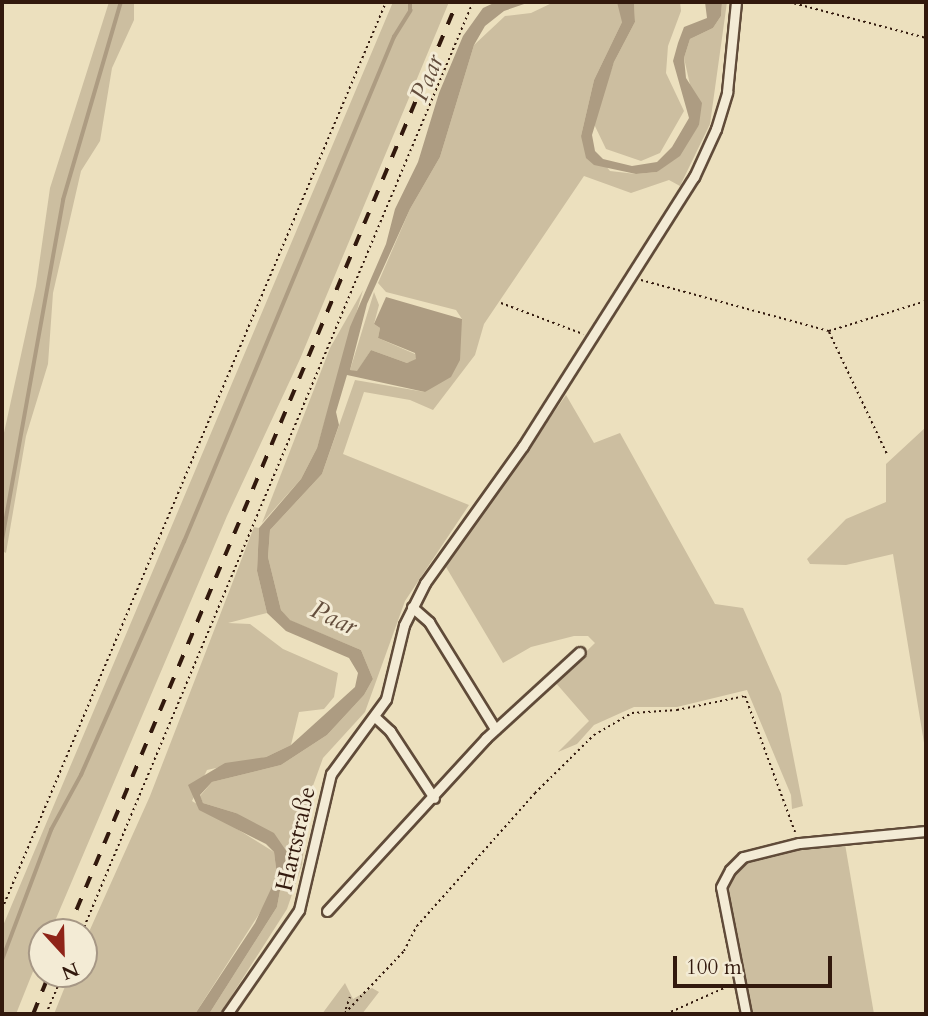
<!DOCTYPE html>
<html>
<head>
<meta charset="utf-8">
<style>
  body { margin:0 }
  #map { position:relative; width:928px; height:1016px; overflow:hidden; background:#ece0be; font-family:Cardo,serif }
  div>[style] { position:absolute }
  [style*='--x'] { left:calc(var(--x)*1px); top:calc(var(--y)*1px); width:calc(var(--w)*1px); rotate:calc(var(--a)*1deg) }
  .green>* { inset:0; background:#ccbea0 }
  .water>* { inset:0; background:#ad9c82 }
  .stream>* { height:3.5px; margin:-1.75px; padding:0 1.75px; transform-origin:1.75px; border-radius:1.75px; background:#ad9c82 }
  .path>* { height:2px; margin-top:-1px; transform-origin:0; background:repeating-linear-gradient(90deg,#32190d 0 2px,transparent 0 5.5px) }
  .roads { filter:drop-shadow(2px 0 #604b39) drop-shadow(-2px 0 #604b39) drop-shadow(0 2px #604b39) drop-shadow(0 -2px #604b39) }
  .street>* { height:9px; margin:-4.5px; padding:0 4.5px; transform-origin:4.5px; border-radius:4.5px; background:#f3ebd5 }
  .rail>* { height:3.5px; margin-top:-1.75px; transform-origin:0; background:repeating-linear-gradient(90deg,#32190d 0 12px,transparent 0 24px) }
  span { translate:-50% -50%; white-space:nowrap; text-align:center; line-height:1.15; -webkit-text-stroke:6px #f3ebd5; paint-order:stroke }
  .street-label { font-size:24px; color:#32190d }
  .water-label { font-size:26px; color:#634d3c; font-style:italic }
  .frame { position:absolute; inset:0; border:4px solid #32190d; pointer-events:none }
  .north { position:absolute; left:28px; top:918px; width:70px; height:70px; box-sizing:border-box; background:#f3ebd5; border:2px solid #a69785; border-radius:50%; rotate:158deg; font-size:19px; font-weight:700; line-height:28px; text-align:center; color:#32190d }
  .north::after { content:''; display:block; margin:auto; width:24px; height:32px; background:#8f2418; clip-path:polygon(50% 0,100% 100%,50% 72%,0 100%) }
  .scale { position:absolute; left:673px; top:956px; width:159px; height:32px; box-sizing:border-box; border:4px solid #32190d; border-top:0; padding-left:9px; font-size:21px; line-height:24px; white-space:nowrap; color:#32190d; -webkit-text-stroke:5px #f3ebd5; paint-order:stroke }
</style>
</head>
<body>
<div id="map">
  <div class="green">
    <i style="clip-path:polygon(109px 2px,134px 2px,134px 20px,112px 68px,100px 141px,81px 171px,53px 293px,48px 364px,26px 436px,6px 553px,2px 551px,2px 442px,36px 286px,50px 188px)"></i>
    <i style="clip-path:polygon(393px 2px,449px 2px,300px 359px,227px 516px,55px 921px,50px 932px,42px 932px,42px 949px,16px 1014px,2px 1014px,2px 928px)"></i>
    <i style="clip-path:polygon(554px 2px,617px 2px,622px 7px,622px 22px,594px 80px,581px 136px,610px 171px,636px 174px,657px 172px,699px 125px,684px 58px,690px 39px,713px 28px,721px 16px,722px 2px,727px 2px,710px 124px,680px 186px,669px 180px,631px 193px,584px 176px,484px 324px,475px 355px,433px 410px,410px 400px,364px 392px,343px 454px,469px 505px,405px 601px,365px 712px,323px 758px,310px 794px,302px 865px,287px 909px,220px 1014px,209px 1014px,277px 907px,287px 852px,236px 813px,203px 803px,200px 796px,212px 782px,281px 765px,327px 735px,364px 695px,373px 679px,361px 650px,289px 620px,281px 610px,268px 557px,270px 530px,322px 474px,355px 380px,425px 392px,462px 319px,456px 310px,386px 292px,378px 283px,410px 209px,440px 157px,474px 45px,505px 16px,531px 13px)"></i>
    <i style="clip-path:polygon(634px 2px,680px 2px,681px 11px,668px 46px,666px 73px,684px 111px,660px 153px,641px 161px,606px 149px,593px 122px,614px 62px,635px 22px)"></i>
    <i style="clip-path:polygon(363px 290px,317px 448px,301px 479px,262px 523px,330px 348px)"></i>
    <i style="clip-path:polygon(374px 292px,379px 305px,374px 324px,380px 328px,378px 338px,415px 354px,417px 360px,407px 363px,371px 350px,357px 372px,350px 370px)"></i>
    <i style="clip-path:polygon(566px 395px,594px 443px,620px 433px,715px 604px,743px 608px,781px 694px,803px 806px,792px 809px,791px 795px,747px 690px,677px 707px,634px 707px,594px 725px,577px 744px,558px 752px,589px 721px,555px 682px,595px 643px,588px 636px,574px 636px,531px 647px,503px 663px,446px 567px)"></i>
    <i style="clip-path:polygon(926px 427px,926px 755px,893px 554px,846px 565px,810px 564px,807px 559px,846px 519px,886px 502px,886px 464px)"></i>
    <i style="clip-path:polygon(254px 527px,259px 528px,257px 571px,267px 613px,228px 623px,250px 624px,283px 649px,338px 673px,334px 697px,324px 709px,299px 712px,291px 745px,266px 757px,207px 770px,192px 801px,274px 852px,277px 876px,270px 897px,195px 1014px,54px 1014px,70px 974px,84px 974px,84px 943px,150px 796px)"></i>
    <i style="clip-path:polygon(845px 844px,874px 1014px,750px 1014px,728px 890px,732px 875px,757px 856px)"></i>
    <i style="clip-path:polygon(345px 983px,353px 999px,372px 988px,379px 992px,362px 1014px,322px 1014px)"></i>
  </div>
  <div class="water">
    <i style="clip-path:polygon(496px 2px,530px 2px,504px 11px,485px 26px,474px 45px,440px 157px,410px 209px,367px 304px,350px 370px,357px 371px,371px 350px,407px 363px,416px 359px,415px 353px,378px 338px,380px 328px,374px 324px,386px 297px,462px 319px,460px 360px,451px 377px,425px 392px,347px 375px,336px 412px,339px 425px,322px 474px,270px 530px,268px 557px,281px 610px,290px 620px,361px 650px,373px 679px,364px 695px,327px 735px,281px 765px,212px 782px,200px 795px,203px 803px,236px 813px,274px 833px,287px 852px,277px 907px,209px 1014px,195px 1014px,255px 923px,277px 876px,274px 852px,266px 844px,199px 810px,188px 785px,225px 763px,266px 757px,291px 745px,355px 687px,358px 673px,349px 658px,286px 631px,267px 613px,257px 571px,259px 528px,301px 479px,317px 448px,350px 327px,386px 244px,395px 209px,418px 162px,439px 93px,463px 36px,483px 8px)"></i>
    <i style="clip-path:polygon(617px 2px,634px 2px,635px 22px,614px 62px,592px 135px,595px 151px,603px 159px,632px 166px,657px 162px,672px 147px,689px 118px,673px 61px,678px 43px,684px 27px,707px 18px,705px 2px,722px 2px,721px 16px,713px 28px,690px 39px,684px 58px,686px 78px,702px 103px,699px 125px,680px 156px,657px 172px,636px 174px,594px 165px,586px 158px,581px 136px,594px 80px,622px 22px)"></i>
  </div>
  <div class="stream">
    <i style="--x:2;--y:540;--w:345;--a:-79.8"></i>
    <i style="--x:63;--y:200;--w:206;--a:-73.7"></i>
    <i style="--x:2;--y:960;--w:139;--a:-69.3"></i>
    <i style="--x:51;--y:830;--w:63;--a:-61.4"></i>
    <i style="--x:81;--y:775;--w:255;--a:-66.2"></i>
    <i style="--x:184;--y:542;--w:547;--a:-67.42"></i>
    <i style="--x:394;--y:37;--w:31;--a:-58"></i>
    <i style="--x:410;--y:11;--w:9;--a:-90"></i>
  </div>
  <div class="path">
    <i style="--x:789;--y:2;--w:142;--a:14.7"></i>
    <i style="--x:641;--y:280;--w:195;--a:15.2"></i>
    <i style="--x:829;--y:331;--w:102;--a:-17.2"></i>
    <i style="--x:501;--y:303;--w:88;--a:20.7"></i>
    <i style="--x:829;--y:332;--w:137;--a:64.6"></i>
    <i style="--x:2;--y:909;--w:985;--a:-67.05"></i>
    <i style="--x:82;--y:932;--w:1009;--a:-67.2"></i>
    <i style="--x:345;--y:1013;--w:86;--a:-46.4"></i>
    <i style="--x:404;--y:951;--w:28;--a:-63"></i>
    <i style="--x:417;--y:926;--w:178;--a:-48.4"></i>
    <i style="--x:535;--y:793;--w:83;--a:-44.5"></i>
    <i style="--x:594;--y:735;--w:44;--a:-30.1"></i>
    <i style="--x:632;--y:713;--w:45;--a:-3.8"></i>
    <i style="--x:677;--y:710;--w:69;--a:-11.6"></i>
    <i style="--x:745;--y:696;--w:145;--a:69.8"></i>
    <i style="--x:46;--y:1014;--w:43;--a:-67"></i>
    <i style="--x:344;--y:1014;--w:18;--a:-71"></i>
    <i style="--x:666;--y:1014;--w:69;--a:-24"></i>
  </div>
  <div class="roads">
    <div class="street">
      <i style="--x:412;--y:607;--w:23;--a:41"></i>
      <i style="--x:429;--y:622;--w:126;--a:58.3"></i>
      <i style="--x:375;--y:717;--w:21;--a:43"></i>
      <i style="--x:390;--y:731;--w:80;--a:56.7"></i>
      <i style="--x:327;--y:911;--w:235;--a:-47.4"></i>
      <i style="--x:486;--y:738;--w:127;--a:-42.5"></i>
      <i style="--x:227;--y:1014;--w:126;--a:-55.3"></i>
      <i style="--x:299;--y:910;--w:140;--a:-76.8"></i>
      <i style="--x:331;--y:774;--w:93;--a:-53.7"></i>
      <i style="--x:386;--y:699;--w:76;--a:-76.3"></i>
      <i style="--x:404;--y:625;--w:47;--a:-63.4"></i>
      <i style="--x:425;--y:583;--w:168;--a:-54.4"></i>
      <i style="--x:523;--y:446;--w:319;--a:-57.6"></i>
      <i style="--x:694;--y:177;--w:53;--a:-65.4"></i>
      <i style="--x:716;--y:129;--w:39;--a:-73"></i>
      <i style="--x:727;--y:92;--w:90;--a:-84.3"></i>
      <i style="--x:746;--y:1014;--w:129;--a:-101.1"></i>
      <i style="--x:721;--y:887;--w:19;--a:-62"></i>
      <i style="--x:730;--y:870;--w:18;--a:-45"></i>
      <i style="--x:743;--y:857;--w:58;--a:-14"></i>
      <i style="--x:799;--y:843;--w:128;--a:-5.4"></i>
    </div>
  </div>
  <div class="rail">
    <i style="--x:67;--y:932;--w:1008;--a:-67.25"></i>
    <i style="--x:33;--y:1014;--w:43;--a:-68.2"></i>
  </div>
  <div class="street-label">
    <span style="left:296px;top:839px;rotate:-77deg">Hartstraße</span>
  </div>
  <div class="water-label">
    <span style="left:427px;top:78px;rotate:-68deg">Paar</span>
    <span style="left:334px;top:618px;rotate:25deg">Paar</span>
  </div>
  <div class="frame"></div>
  <div class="north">N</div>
  <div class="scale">100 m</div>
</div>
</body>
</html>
